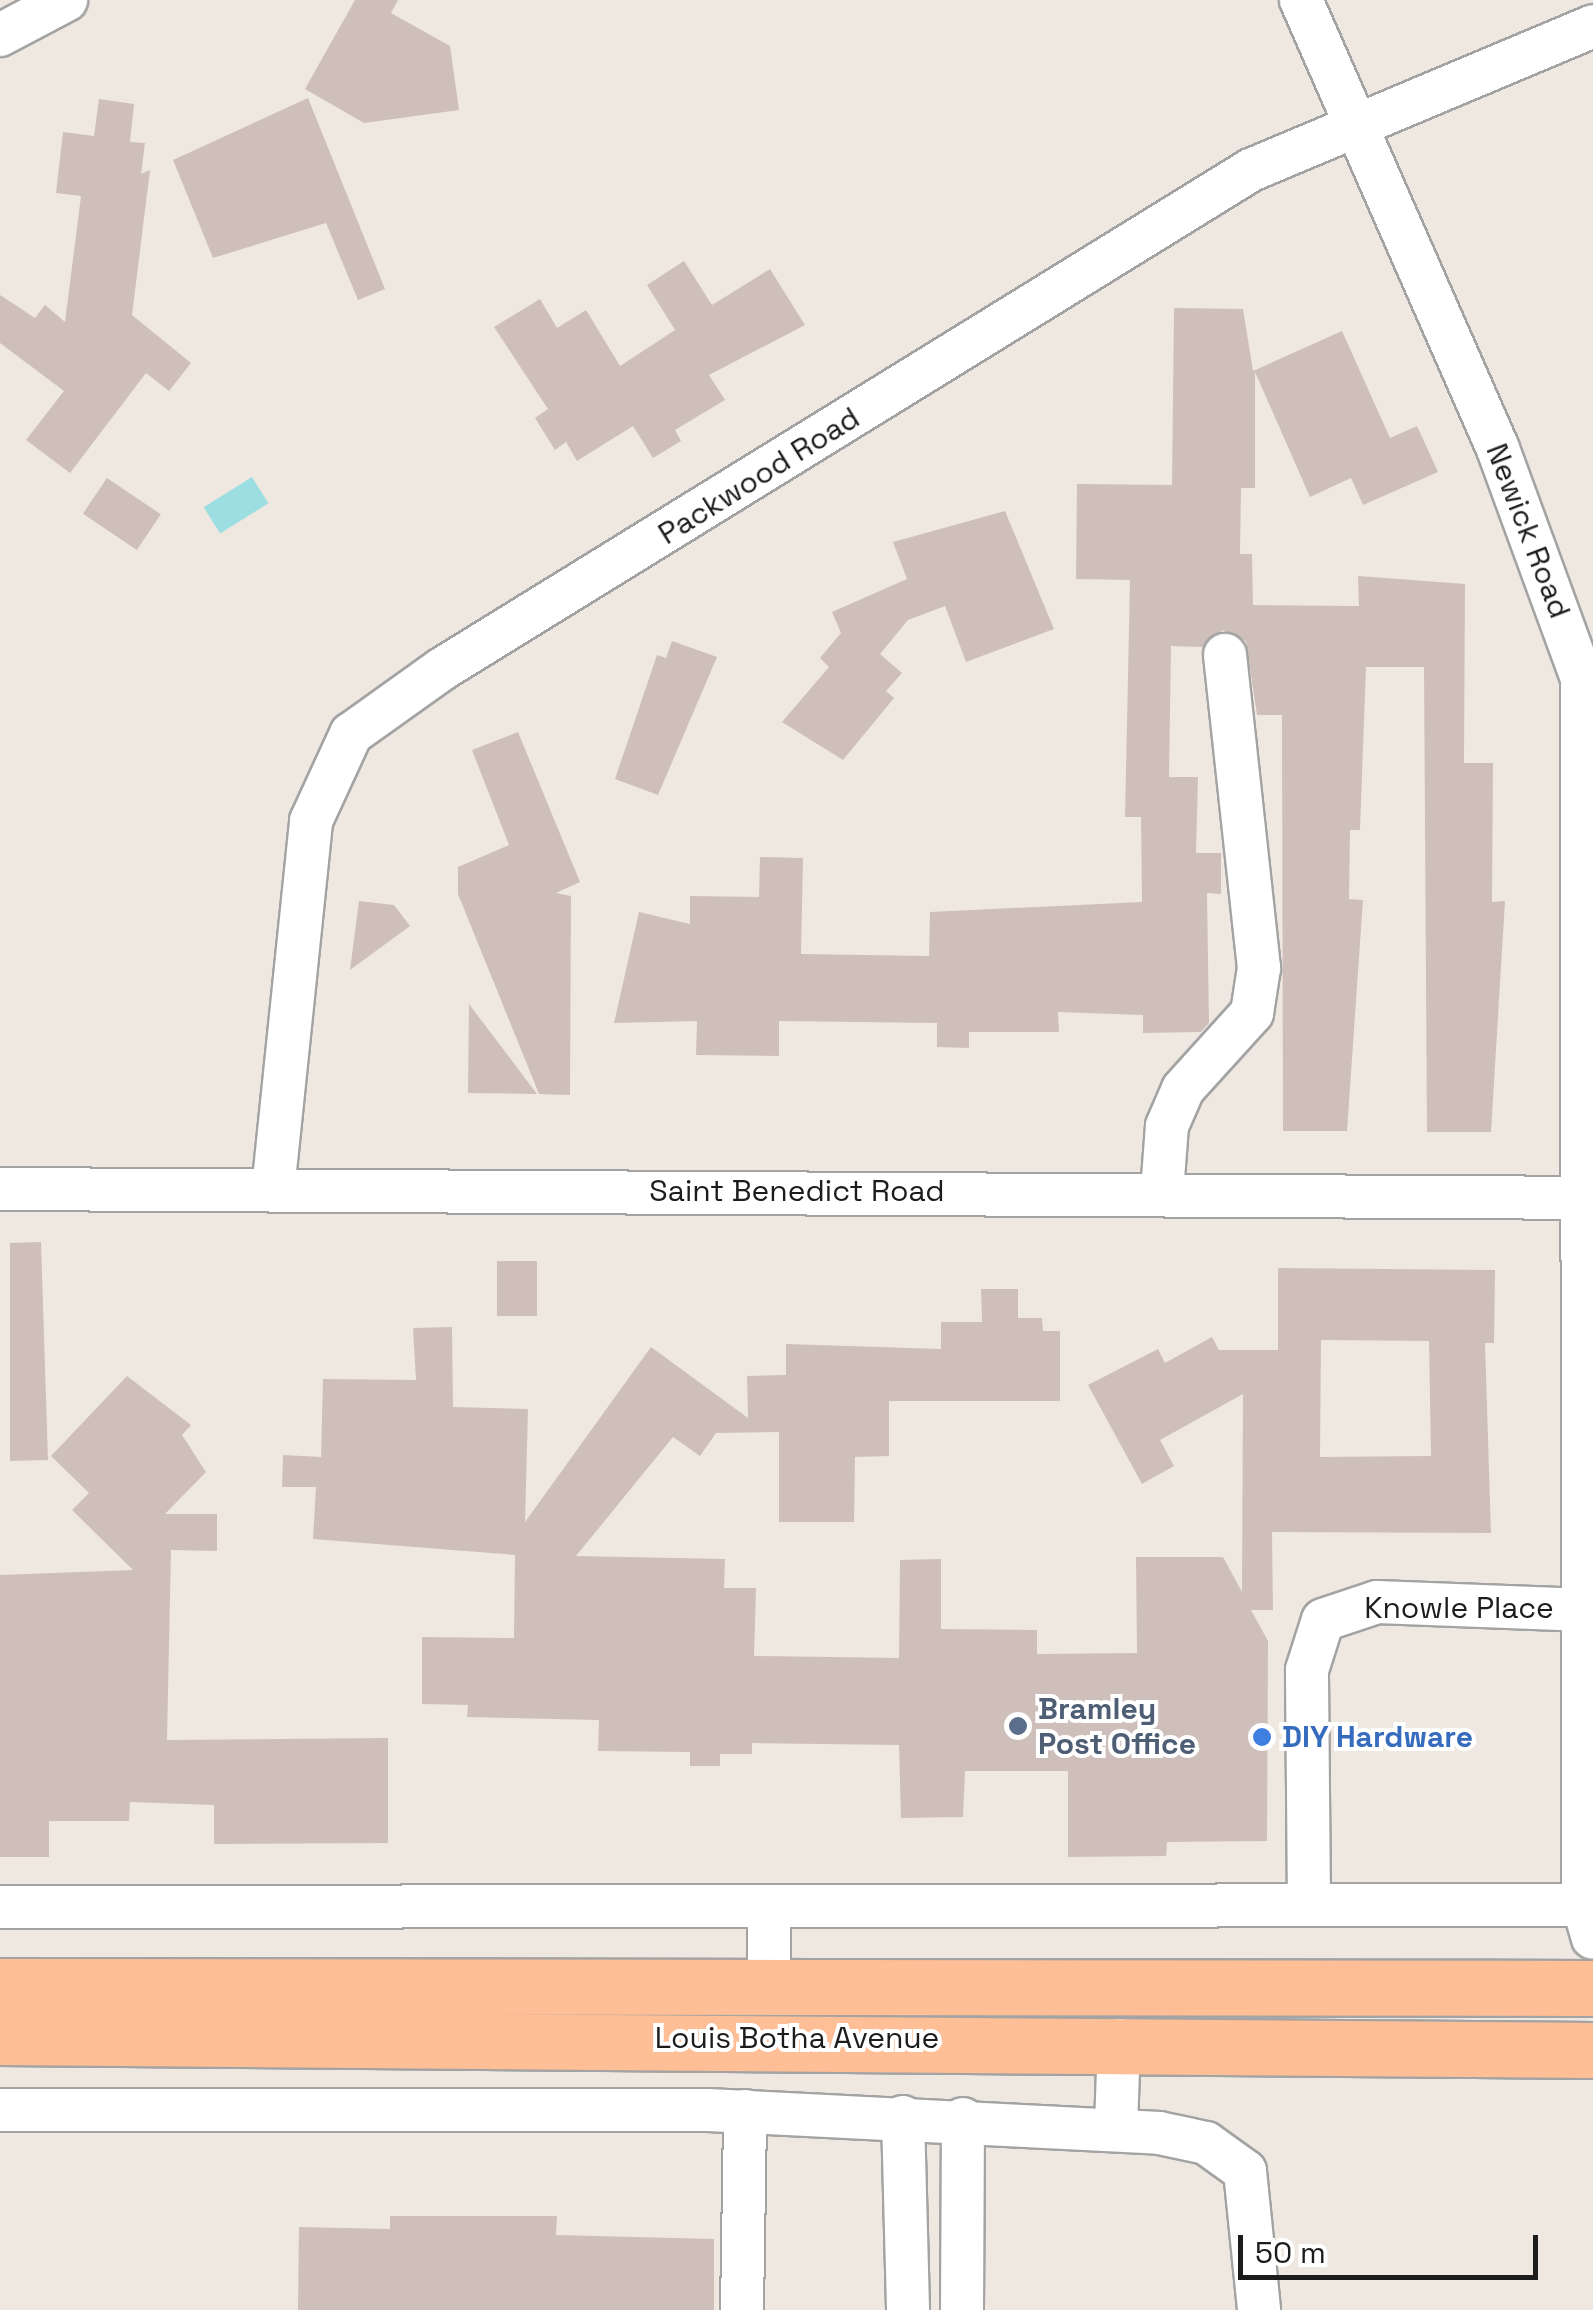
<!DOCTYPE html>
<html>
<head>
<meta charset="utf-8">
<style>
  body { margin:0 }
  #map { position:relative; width:1593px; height:2310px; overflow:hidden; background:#efe8e1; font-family:"Space Grotesk",sans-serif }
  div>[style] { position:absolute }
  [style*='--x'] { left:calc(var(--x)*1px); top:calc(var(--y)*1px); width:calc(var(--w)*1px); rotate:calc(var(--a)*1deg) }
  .water>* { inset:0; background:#9cdee2; transform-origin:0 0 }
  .building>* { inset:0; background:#cfbfba; transform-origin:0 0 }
  .roads { filter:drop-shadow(2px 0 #a3a3a3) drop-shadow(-2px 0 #a3a3a3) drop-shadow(0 2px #a3a3a3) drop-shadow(0 -2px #a3a3a3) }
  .minor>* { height:42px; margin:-21px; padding:0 21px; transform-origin:21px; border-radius:21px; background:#fff }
  .major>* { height:55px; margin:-27.5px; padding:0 27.5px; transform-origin:27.5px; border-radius:27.5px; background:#ffbf96 }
  .dots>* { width:28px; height:28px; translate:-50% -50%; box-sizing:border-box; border:5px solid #fff; border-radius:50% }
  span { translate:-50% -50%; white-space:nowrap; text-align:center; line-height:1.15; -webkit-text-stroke:8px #fff; paint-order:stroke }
  .street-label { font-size:30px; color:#1c1c1c }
  .service-label { font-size:30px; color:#4e5e75; font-weight:700 }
  .left { translate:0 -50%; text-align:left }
  .shop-label { font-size:30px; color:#366cbe; font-weight:700 }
  .scale { position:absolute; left:1238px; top:2235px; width:300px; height:45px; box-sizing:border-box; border:5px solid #1c1c1c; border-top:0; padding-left:12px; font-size:30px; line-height:35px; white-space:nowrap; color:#1c1c1c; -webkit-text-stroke:8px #fff; paint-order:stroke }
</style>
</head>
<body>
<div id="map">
  <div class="water">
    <i style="left:252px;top:477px;width:31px;height:57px;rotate:58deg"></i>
  </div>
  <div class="building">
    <i style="clip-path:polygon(355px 0,398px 0,391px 13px,450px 46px,459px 110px,364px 123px,305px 89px)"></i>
    <i style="clip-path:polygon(308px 98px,385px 289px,358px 300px,326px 223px,213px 258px,173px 160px)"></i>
    <i style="clip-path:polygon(99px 99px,134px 104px,130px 142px,145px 143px,141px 174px,150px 170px,132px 315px,191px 363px,169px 391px,146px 373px,70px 473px,26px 440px,64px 391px,0 343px,0 295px,35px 318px,45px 305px,65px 322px,81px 196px,56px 193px,63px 132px,94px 136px)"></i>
    <i style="clip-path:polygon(684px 261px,712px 305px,770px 269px,805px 325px,709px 375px,725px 400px,675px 430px,681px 441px,653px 458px,633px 426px,577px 461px,566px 442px,555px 450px,535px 418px,548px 409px,494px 327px,540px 299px,557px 328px,586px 310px,620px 366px,675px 330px,647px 285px)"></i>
    <i style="clip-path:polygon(1174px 308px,1243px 309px,1253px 371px,1342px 331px,1390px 438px,1417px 426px,1438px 472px,1363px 505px,1351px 478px,1310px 497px,1255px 372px,1255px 488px,1241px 488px,1240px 554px,1252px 554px,1253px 605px,1359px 606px,1358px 576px,1465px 584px,1464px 763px,1493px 763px,1492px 902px,1505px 901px,1491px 1132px,1427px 1132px,1424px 667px,1366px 667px,1360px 830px,1350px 830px,1349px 899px,1363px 900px,1347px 1131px,1283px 1131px,1282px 715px,1257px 715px,1246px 641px,1223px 630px,1202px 647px,1171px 646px,1169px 777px,1198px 777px,1196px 853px,1221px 853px,1221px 894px,1207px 893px,1209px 1023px,1201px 1032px,1143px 1033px,1143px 1015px,1058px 1012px,1059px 1032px,969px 1032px,969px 1048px,937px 1047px,937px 1023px,779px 1021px,779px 1056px,696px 1055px,697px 1021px,614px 1023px,639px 912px,690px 924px,690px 896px,759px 897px,760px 857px,803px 858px,801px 954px,929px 956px,930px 912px,1142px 902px,1141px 817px,1125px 817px,1130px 580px,1076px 579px,1077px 484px,1172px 485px)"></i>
    <i style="left:107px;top:478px;width:65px;height:43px;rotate:34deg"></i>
    <i style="clip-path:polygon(1005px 511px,1054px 629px,966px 662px,945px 606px,908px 620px,880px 654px,902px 673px,886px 691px,894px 698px,843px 760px,782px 722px,829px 667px,820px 658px,841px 633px,832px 612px,907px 579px,893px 542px)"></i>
    <i style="clip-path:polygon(672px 641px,717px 657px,658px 795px,615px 779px,657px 655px,666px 658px)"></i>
    <i style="clip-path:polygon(518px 732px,580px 882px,556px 893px,571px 896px,570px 1095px,539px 1094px,458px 894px,458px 867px,509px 845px,472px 750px)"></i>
    <i style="clip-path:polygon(359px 901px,394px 905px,410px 926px,350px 970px)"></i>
    <i style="clip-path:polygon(469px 1004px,537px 1094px,468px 1093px)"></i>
    <i style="clip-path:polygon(41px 1242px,48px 1460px,10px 1461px,10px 1243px)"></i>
    <i style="left:497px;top:1261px;width:40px;height:55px"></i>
    <i style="clip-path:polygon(evenodd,1278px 1268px,1495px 1270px,1494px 1343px,1485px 1343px,1491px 1533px,1272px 1532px,1273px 1610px,1251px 1610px,1268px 1641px,1267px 1841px,1167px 1842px,1166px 1856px,1068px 1857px,1068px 1771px,965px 1771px,963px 1817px,901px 1818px,899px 1745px,752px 1743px,752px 1754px,720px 1754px,720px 1766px,690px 1766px,690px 1752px,598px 1751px,599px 1720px,467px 1717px,468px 1705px,422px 1704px,422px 1637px,514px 1638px,515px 1555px,313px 1539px,316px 1487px,282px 1487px,283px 1455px,321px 1457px,323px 1379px,416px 1380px,413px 1328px,452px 1327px,453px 1407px,528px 1409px,525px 1522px,651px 1347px,748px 1418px,747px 1376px,786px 1375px,786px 1344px,941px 1349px,941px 1322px,982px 1322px,981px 1289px,1018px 1289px,1018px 1318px,1042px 1318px,1043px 1331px,1060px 1331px,1060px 1401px,889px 1401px,889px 1456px,855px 1457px,854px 1522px,779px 1522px,779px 1432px,716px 1433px,700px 1456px,673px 1437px,576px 1556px,725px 1559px,724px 1588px,756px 1588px,754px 1656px,899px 1658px,900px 1560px,941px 1559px,941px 1629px,1037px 1630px,1037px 1654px,1137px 1653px,1136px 1557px,1223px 1557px,1242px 1592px,1243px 1394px,1160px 1440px,1174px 1466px,1142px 1484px,1088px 1385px,1158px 1349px,1165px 1363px,1212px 1337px,1219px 1350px,1278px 1350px,1278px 1268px,1321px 1340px,1429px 1341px,1431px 1456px,1320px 1457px,1321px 1340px)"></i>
    <i style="clip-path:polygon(127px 1376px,191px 1425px,182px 1435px,206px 1472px,165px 1514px,217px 1514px,217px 1551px,171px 1550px,167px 1740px,388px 1738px,388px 1843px,214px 1844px,214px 1805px,130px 1802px,129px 1821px,49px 1821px,49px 1857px,0 1857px,0 1575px,133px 1570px,72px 1510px,89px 1493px,51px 1456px)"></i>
    <i style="clip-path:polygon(390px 2216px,557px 2216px,556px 2235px,714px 2239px,714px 2310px,298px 2310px,299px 2227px,390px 2229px)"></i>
  </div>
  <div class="roads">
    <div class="minor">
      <i style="--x:1301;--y:0;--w:490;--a:66.3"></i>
      <i style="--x:1498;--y:449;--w:244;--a:69.9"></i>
      <i style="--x:1582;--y:678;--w:1226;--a:89.95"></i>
      <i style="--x:1583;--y:1904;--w:35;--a:74"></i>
      <i style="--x:0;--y:35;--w:75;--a:-27.9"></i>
      <i style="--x:0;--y:1189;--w:1593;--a:0.32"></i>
      <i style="--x:273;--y:1190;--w:371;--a:-84.1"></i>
      <i style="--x:311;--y:821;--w:96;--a:-65.3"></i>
      <i style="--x:351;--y:734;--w:112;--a:-35.5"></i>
      <i style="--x:442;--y:669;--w:951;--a:-31.67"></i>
      <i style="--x:1251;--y:170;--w:371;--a:-22.8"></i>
      <i style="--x:1162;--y:1192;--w:66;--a:-85.7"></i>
      <i style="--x:1167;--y:1126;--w:40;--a:-66.6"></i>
      <i style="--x:1183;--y:1089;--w:103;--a:-47.8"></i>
      <i style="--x:1252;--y:1013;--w:46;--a:-81.2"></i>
      <i style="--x:1259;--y:968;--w:315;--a:-96.2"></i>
      <i style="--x:1309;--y:1905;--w:235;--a:-90.5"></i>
      <i style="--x:1307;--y:1670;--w:52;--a:-72.3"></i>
      <i style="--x:1323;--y:1620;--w:57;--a:-18.4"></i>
      <i style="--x:1377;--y:1602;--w:209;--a:2.2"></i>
      <i style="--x:0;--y:1907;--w:1593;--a:-0.07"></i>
      <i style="--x:769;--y:1987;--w:76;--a:-90"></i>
      <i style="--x:0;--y:2110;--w:708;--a:0"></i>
      <i style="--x:708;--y:2110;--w:452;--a:2.9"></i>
      <i style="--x:1159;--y:2133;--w:48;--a:12"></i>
      <i style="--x:1206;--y:2143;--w:48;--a:35.7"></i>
      <i style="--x:1245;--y:2171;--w:140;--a:84.2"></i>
      <i style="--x:903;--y:2117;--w:193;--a:88.5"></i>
      <i style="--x:1116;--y:2127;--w:87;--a:-88"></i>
      <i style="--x:742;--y:2310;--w:199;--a:-89.1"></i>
      <i style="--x:962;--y:2310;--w:191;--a:-89.7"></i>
    </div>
    <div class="major">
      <i style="--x:0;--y:1986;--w:1593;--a:0.07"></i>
      <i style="--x:0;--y:2037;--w:1593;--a:0.47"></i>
    </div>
  </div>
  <div class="dots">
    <i style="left:1018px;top:1726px;background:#5c6f8a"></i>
    <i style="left:1262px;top:1737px;background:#3f7fe0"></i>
  </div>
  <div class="street-label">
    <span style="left:759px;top:476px;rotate:-32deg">Packwood Road</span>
    <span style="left:1528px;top:531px;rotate:69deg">Newick Road</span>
    <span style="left:797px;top:1191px">Saint Benedict Road</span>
    <span style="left:1459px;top:1608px">Knowle Place</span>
    <span style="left:797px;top:2038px">Louis Botha Avenue</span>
  </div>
  <div class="service-label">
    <span class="left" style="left:1038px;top:1726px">Bramley<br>Post Office</span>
  </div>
  <div class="shop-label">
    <span class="left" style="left:1282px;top:1737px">DIY Hardware</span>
  </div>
  <div class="scale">50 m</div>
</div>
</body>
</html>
